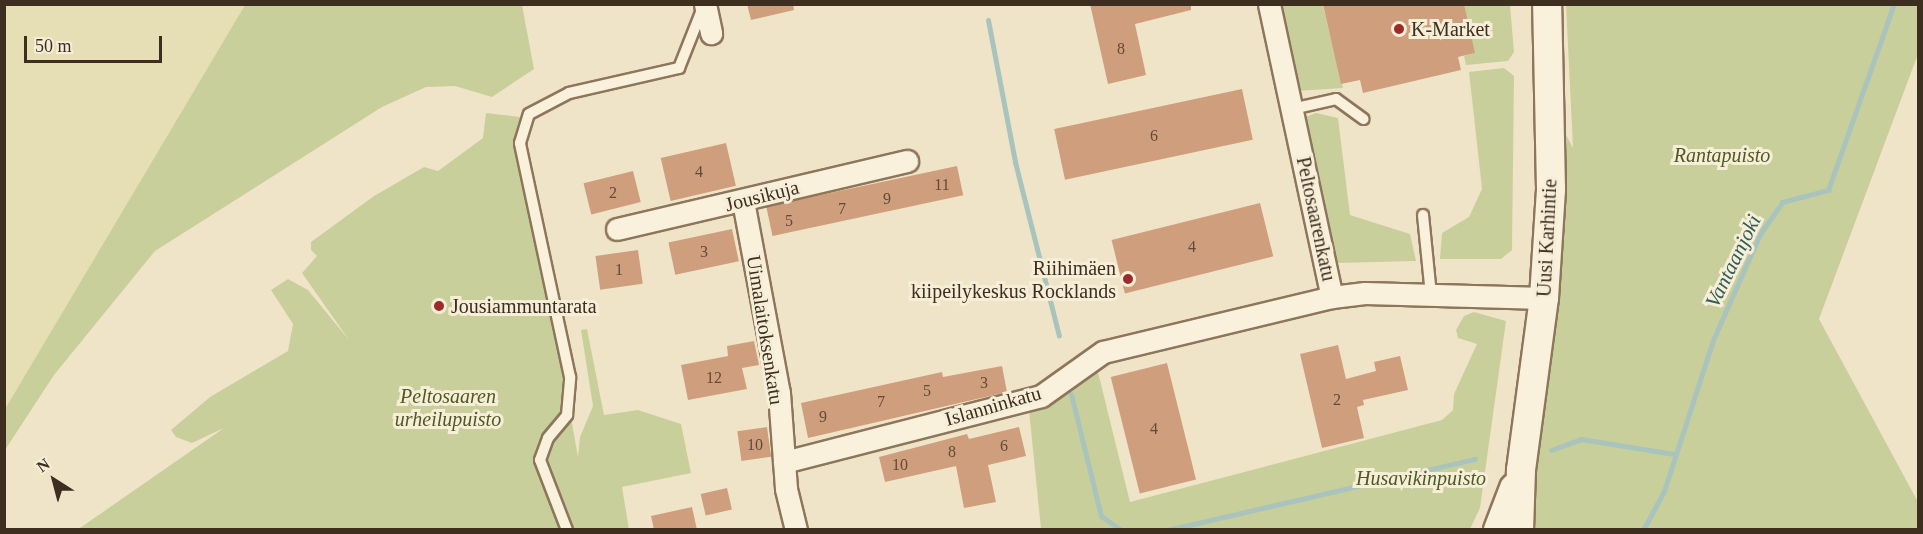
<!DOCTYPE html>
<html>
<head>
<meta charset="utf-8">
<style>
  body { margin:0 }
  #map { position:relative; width:1923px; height:534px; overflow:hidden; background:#f0e4c8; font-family:"Times New Roman",serif }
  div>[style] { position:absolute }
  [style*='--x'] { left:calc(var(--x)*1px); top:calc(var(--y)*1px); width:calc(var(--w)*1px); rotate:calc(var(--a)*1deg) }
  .farmland>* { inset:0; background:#e6deb5 }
  .green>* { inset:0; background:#c9cf9b }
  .stream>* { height:5px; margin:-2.5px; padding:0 2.5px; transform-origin:2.5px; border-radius:2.5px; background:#a9c4bc }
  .building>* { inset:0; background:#cf9f7d; transform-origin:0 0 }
  .roads { filter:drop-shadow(2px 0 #8d765c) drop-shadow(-2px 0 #8d765c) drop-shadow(0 2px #8d765c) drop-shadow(0 -2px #8d765c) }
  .lane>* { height:10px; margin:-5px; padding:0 5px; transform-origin:5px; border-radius:5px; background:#faf1dc }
  .street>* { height:21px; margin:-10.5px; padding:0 10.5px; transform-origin:10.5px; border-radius:10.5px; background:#faf1dc }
  .secondary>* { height:28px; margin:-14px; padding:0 14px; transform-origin:14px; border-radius:14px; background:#faf1dc }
  .dots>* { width:16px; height:16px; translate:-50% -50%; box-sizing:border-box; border:3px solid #f7eed8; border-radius:50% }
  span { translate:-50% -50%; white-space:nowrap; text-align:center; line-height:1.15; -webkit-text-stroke:6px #f7eed8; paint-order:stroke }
  .number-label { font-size:16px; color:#624a37 }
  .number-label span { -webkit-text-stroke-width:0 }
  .poi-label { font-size:20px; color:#3d2e20 }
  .left { translate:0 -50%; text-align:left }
  .right { translate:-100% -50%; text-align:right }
  .park-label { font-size:20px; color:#4d5a26; font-style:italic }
  .street-label { font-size:20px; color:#3d2e20 }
  .water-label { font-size:21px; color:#2f5d5a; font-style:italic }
  .frame { position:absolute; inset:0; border:6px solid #3d2e20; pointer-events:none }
  .north { position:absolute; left:24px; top:450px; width:60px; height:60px; -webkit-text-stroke:4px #f7eed8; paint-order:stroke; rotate:324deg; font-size:16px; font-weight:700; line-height:24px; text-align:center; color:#3d2e20 }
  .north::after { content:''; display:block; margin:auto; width:21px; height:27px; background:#3d2e20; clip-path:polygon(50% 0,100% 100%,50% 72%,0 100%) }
  .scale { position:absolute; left:24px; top:36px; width:138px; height:27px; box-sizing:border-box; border:3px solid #3d2e20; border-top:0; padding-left:8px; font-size:18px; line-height:21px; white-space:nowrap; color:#3d2e20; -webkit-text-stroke:4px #f7eed8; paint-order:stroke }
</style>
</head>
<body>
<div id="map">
  <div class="farmland">
    <i style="clip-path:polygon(5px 5px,245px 5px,5px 409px)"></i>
  </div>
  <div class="green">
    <i style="clip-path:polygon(245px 5px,522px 5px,534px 69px,492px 97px,455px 86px,426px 87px,382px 107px,155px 251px,54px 375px,5px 450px,5px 409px)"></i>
    <i style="clip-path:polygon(1276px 5px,1323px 5px,1343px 88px,1296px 91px)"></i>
    <i style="clip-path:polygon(1464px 5px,1510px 5px,1514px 52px,1508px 61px,1466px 65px,1464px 56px,1474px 53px)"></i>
    <i style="clip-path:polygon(1566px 5px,1918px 5px,1918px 54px,1819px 319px,1918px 502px,1918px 529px,1529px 530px,1555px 317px,1563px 129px,1573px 148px)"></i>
    <i style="clip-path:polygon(1504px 68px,1514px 76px,1512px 250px,1501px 259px,1440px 259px,1442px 233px,1469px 217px,1482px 189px,1469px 72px)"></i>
    <i style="clip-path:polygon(486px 113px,520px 117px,514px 139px,539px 237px,578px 457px,580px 437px,593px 406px,581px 330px,587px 329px,604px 415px,638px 410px,681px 424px,691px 473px,622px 487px,629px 529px,77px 530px,224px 428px,192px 443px,176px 437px,171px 430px,210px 397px,288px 351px,293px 324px,271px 290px,288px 279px,308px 290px,349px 340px,302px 273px,317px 256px,311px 250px,311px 242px,374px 196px,424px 167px,438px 171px,483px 138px)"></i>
    <i style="clip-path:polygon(1316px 113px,1338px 118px,1350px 215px,1410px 234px,1416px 261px,1337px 263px,1303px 118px)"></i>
    <i style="clip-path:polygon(1474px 312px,1506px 321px,1480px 508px,1470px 529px,1041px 529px,1029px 410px,1096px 364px,1130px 502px,1442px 420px,1453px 410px,1454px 394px,1477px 344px,1458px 338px,1456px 330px,1464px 316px)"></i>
  </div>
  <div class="stream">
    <i style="--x:988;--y:20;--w:145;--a:79.2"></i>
    <i style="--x:1015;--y:162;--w:179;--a:75.8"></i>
    <i style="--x:1071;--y:394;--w:126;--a:76.2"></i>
    <i style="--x:1101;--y:516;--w:24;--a:35"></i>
    <i style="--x:1551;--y:450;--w:32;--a:-20"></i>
    <i style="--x:1581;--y:439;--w:94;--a:9.2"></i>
    <i style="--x:1167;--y:530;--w:316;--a:-13"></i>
    <i style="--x:1643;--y:530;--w:44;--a:-61.7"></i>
    <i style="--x:1664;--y:491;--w:159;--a:-72"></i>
    <i style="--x:1713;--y:340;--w:116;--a:-66.1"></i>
    <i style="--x:1760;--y:234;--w:39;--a:-55"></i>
    <i style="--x:1782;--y:202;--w:48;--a:-14.6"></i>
    <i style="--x:1828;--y:190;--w:197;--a:-70.5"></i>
  </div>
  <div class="building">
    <i style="clip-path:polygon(747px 4px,793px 4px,794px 10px,751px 20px)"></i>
    <i style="clip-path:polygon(1090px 4px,1191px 4px,1191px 10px,1135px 24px,1146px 75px,1108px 84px)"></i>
    <i style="clip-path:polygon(1323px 4px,1464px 4px,1475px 53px,1458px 57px,1461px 70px,1363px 93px,1360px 80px,1341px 84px)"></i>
    <i style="left:1242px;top:89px;width:52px;height:192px;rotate:78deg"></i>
    <i style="left:726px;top:143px;width:44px;height:67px;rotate:77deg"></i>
    <i style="left:957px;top:166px;width:30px;height:195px;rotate:78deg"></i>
    <i style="left:633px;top:171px;width:32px;height:51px;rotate:76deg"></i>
    <i style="left:1260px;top:203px;width:55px;height:153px;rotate:76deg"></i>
    <i style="left:732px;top:229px;width:33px;height:65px;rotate:78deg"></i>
    <i style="left:638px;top:250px;width:34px;height:43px;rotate:82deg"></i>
    <i style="clip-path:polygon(754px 341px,759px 365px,742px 368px,747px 389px,688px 400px,681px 365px,728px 356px,727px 346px)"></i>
    <i style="clip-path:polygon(1338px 345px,1346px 379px,1376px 371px,1374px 362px,1400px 356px,1408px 390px,1363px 400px,1364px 405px,1357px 407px,1364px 438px,1322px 448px,1300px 354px)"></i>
    <i style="left:1167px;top:363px;width:120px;height:58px;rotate:76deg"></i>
    <i style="clip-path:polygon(1002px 366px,1007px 392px,808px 438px,801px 403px,942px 372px,943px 377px)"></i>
    <i style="left:767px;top:427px;width:30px;height:30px;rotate:82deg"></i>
    <i style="clip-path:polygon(1019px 427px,1026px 456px,988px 465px,996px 502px,964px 508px,956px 466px,885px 482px,879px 457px,967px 434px,969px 439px)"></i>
    <i style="left:727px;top:488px;width:22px;height:27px;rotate:77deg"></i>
    <i style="clip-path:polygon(692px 507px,697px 530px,654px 530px,651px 516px)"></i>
  </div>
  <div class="roads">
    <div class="lane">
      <i style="--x:1292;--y:109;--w:45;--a:-12.8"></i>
      <i style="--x:1336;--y:99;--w:34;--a:36"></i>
      <i style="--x:1423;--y:215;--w:80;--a:84.3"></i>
      <i style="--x:567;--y:530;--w:75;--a:-111.1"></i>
      <i style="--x:540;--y:460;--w:23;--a:-70"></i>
      <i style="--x:548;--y:438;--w:30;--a:-50"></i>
      <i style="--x:567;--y:415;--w:38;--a:-85"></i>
      <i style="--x:570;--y:377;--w:239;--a:-102.1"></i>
      <i style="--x:520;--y:143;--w:30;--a:-73"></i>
      <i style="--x:529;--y:114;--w:45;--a:-27.7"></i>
      <i style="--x:569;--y:93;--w:113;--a:-12.8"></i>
      <i style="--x:679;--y:68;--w:62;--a:-68.4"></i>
    </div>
    <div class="street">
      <i style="--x:705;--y:4;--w:30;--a:78"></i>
      <i style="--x:1269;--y:4;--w:300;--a:77.9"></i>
      <i style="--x:743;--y:201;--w:195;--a:79.4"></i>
      <i style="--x:779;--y:393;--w:96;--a:85.8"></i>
      <i style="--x:786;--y:489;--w:42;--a:76.3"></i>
      <i style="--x:617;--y:229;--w:298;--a:-13.2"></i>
      <i style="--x:784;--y:462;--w:265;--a:-14.4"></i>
      <i style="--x:1041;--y:396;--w:76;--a:-35.4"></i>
      <i style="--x:1103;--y:352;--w:236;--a:-13.5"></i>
      <i style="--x:1332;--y:297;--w:33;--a:-7"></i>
      <i style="--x:1365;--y:293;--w:179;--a:1.6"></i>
    </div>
    <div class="secondary">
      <i style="--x:1498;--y:530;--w:45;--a:-69.1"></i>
      <i style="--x:1519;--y:530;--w:60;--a:-88.1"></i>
      <i style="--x:1521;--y:470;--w:174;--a:-82.4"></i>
      <i style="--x:1544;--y:298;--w:109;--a:-86.3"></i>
      <i style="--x:1551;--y:189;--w:185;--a:-91.2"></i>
    </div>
  </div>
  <div class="dots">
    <i style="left:1399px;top:29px;background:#9e2a2b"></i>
    <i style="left:1128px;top:279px;background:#9e2a2b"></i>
    <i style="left:439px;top:306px;background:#9e2a2b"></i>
  </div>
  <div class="number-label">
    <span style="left:1121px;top:49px">8</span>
    <span style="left:1154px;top:136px">6</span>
    <span style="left:699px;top:172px">4</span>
    <span style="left:942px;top:185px">11</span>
    <span style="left:613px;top:193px">2</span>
    <span style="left:887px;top:199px">9</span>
    <span style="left:842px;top:209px">7</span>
    <span style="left:789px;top:221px">5</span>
    <span style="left:1192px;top:247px">4</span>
    <span style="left:704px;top:252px">3</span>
    <span style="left:619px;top:270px">1</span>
    <span style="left:714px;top:378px">12</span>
    <span style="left:984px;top:383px">3</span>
    <span style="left:927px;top:391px">5</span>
    <span style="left:1337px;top:400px">2</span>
    <span style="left:881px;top:402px">7</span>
    <span style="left:823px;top:417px">9</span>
    <span style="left:1154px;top:429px">4</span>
    <span style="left:755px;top:445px">10</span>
    <span style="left:1004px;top:446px">6</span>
    <span style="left:952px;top:452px">8</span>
    <span style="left:900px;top:465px">10</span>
  </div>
  <div class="poi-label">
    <span class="left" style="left:1411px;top:29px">K-Market</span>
    <span class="right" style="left:1116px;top:280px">Riihimäen<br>kiipeilykeskus Rocklands</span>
    <span class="left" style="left:451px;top:306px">Jousiammuntarata</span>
  </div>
  <div class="park-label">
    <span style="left:1722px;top:155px">Rantapuisto</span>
    <span style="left:448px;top:408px">Peltosaaren<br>urheilupuisto</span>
    <span style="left:1421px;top:478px">Husavikinpuisto</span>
  </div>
  <div class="street-label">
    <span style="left:762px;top:196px;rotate:-14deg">Jousikuja</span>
    <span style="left:1316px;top:219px;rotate:78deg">Peltosaarenkatu</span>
    <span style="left:1547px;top:238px;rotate:-87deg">Uusi Karhintie</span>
    <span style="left:765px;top:330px;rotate:81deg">Uimalaitoksenkatu</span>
    <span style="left:993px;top:406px;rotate:-16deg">Islanninkatu</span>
  </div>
  <div class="water-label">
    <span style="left:1733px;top:261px;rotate:-64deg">Vantaanjoki</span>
  </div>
  <div class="frame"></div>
  <div class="north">N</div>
  <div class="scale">50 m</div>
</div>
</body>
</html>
